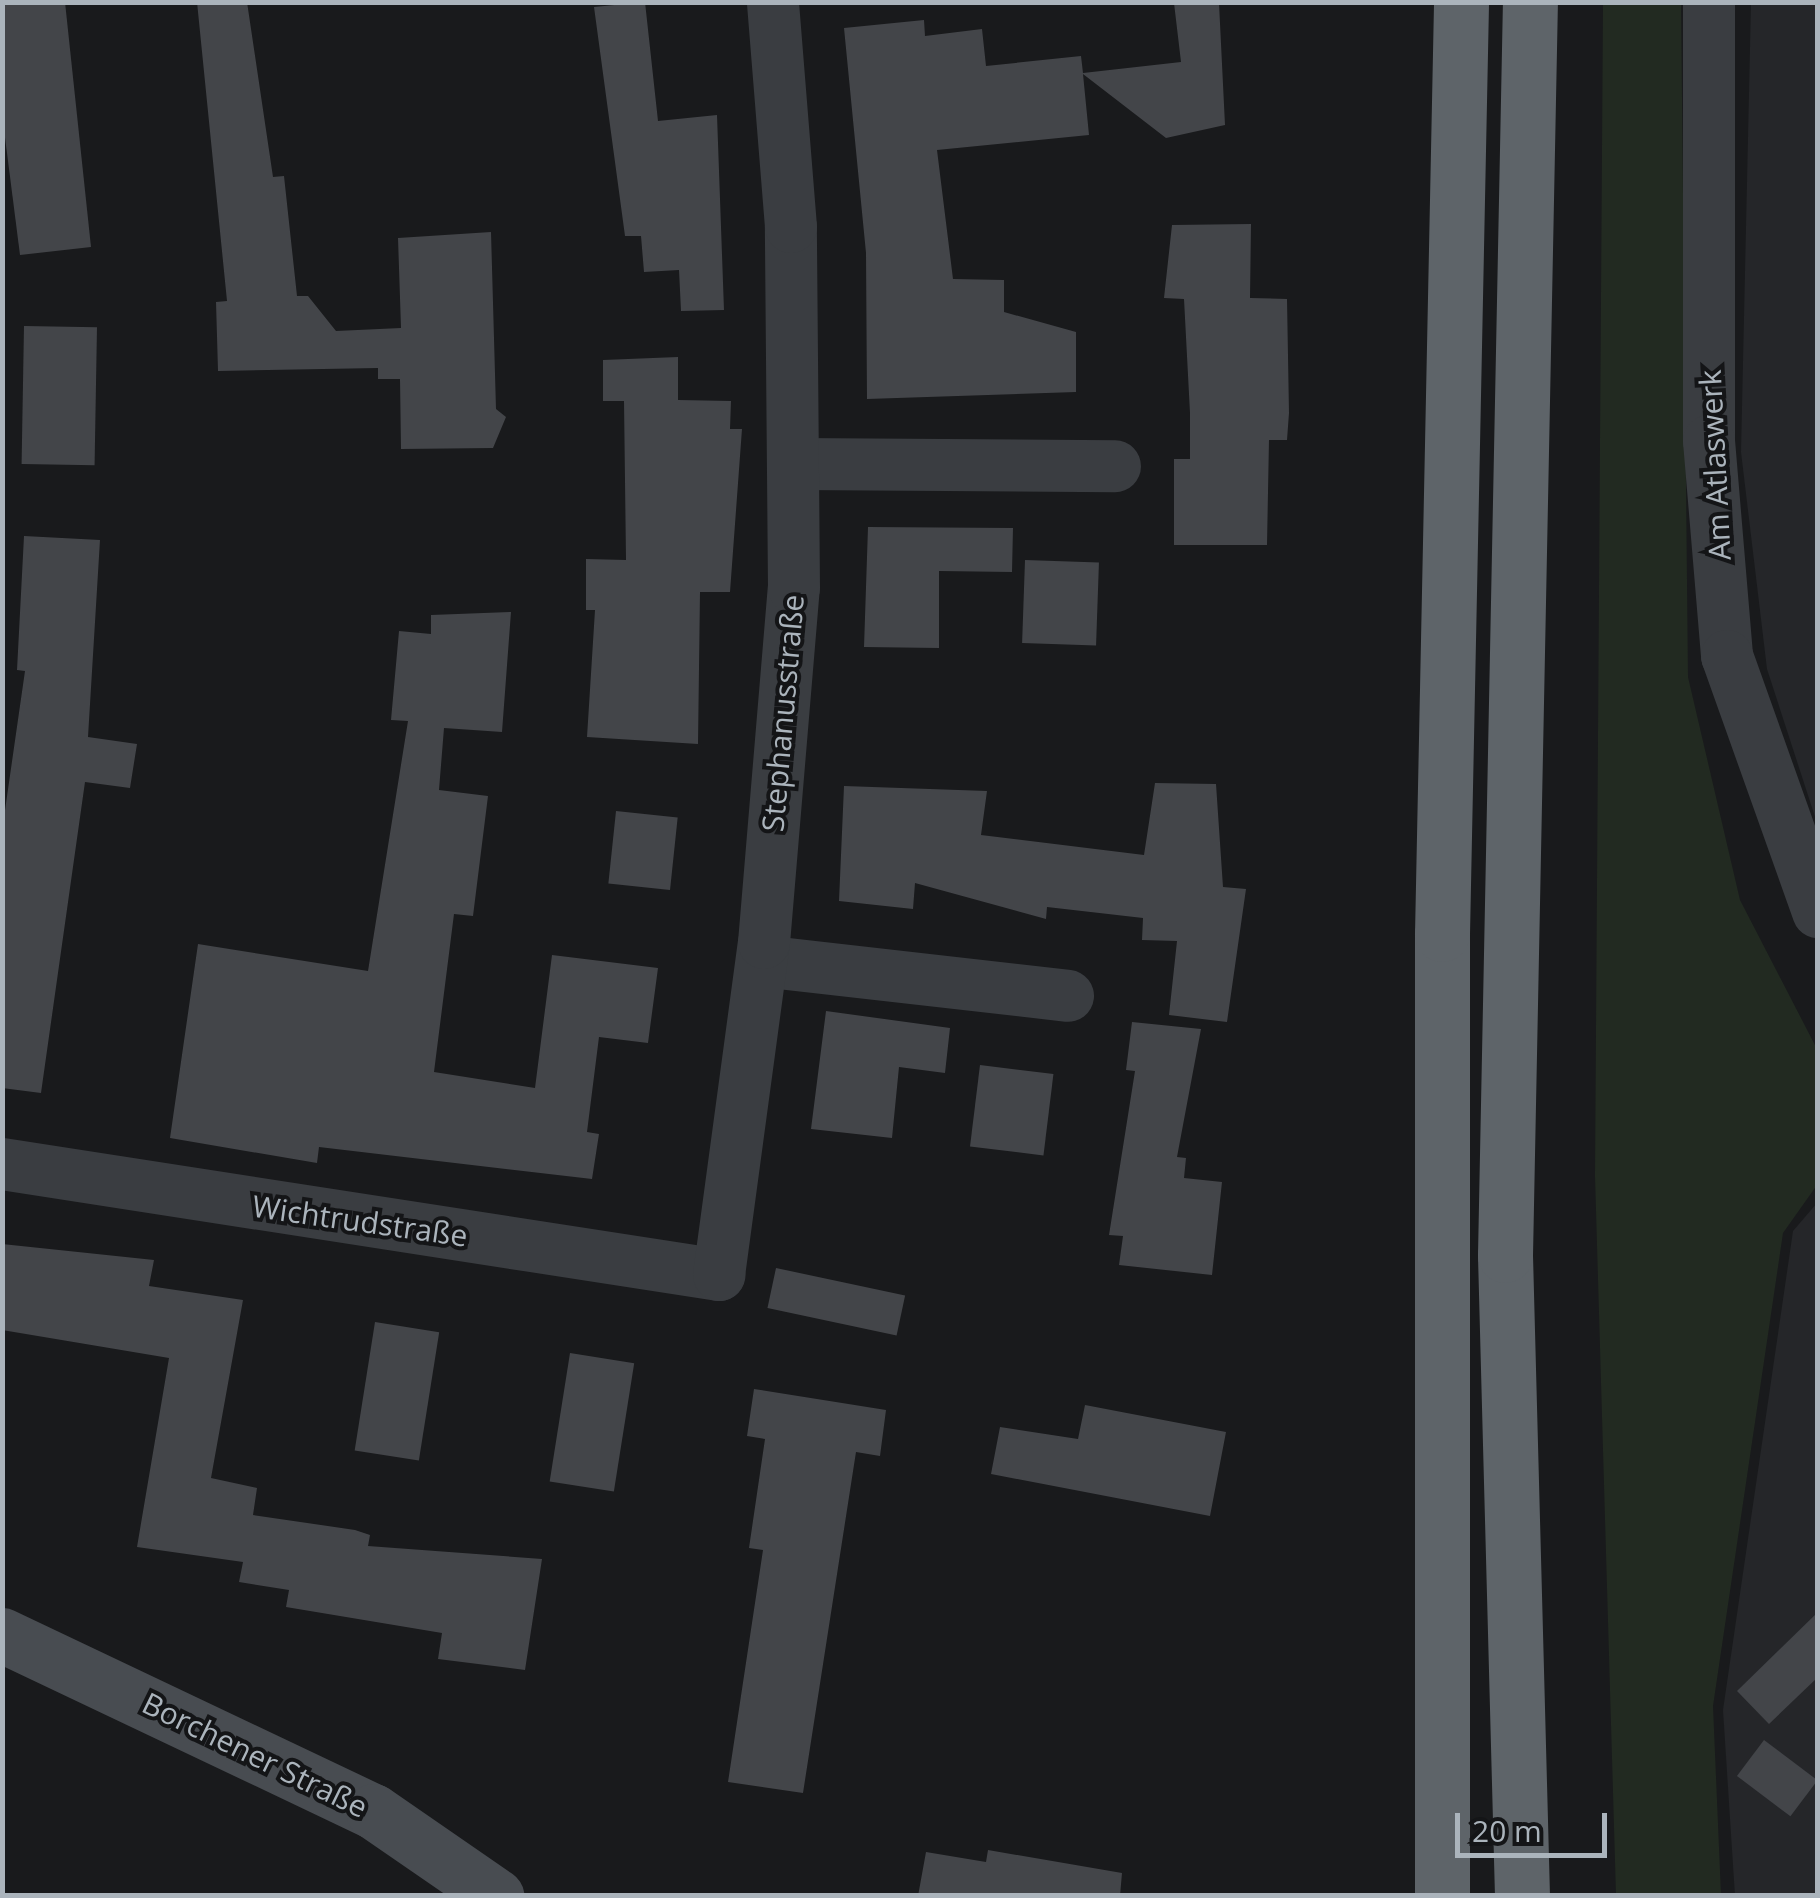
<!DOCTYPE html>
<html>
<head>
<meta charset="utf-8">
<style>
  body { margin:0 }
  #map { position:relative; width:1820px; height:1898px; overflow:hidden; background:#191a1c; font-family:"Open Sans",sans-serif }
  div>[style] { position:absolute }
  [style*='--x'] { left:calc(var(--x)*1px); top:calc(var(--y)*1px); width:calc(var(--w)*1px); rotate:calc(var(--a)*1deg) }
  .built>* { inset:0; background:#252629 }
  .green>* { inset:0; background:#222a21 }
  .building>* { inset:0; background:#434549; transform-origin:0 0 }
  .minor>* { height:52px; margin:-26px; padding:0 26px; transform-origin:26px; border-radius:26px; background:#3a3d41 }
  .secondary>* { height:55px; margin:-27.5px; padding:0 27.5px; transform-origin:27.5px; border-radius:27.5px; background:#484c51 }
  .trunk>* { height:55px; margin:-27.5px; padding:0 27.5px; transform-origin:27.5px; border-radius:27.5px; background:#5e6469 }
  span { translate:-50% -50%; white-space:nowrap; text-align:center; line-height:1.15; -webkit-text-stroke:8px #141517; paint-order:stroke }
  .street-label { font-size:30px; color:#abb4bc }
  .frame { position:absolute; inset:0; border:5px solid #abb4bc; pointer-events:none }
  .scale { position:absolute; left:1455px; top:1813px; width:152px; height:45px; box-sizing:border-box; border:5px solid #abb4bc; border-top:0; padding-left:12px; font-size:30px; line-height:35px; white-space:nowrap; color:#abb4bc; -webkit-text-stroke:8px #141517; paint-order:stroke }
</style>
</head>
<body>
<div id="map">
  <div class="built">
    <i style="clip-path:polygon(1751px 3px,1817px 3px,1817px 823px,1767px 669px,1741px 452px)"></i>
    <i style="clip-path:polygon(1817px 1203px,1817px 1895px,1735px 1896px,1723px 1710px,1793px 1231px)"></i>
  </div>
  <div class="green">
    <i style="clip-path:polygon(1603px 3px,1681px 3px,1688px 677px,1740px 900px,1817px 1049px,1817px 1185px,1783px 1233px,1713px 1706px,1721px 1895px,1616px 1895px,1595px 1176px)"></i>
  </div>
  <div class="building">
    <i style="clip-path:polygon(2px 2px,65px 2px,91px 247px,20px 255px,2px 114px)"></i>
    <i style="clip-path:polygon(197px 2px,247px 2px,273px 177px,284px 176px,297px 296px,308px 296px,336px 331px,401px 328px,398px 238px,491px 232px,496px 409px,506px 417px,493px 448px,401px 449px,400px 379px,378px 379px,378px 368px,218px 371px,216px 302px,227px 301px)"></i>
    <i style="clip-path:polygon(645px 2px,658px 121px,717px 115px,724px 310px,681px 311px,679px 270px,644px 272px,641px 236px,625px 236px,594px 7px)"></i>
    <i style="clip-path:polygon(1174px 3px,1219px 3px,1225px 125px,1166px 138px,1083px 74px,1089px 135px,937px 150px,953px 279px,1004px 280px,1004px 312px,1076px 332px,1076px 392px,867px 399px,866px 253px,844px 28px,924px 20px,925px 36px,982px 29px,986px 66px,1081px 56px,1083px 73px,1181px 62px)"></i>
    <i style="clip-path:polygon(1251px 224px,1250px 298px,1287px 299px,1289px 413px,1287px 440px,1269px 440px,1267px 545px,1174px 545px,1174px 459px,1190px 459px,1190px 413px,1184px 299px,1164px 298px,1172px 225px)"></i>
    <i style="left:24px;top:326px;width:73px;height:138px;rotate:1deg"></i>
    <i style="clip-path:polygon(678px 357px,678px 400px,731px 401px,730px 429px,742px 429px,730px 592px,700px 592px,698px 744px,587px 737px,595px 610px,586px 610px,586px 559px,626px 560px,624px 401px,603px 401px,603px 360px)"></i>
    <i style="clip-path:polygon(868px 527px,1013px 528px,1012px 572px,939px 571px,939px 648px,864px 647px)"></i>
    <i style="clip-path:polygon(24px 536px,100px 540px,88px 737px,137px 744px,130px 788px,85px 782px,41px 1093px,2px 1088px,2px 831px,25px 671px,17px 670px)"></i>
    <i style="left:1025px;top:560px;width:74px;height:83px;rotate:2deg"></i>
    <i style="clip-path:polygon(511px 612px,502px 732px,444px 728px,439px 790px,488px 796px,473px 916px,454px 914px,434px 1072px,535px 1088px,552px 955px,658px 968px,648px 1043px,599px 1037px,587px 1132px,599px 1134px,592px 1179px,319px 1147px,317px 1163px,170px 1138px,198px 944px,368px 971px,408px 721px,391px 720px,399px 631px,431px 634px,431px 615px)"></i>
    <i style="clip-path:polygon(1155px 783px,1216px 784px,1223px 887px,1246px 889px,1227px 1022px,1169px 1015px,1177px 941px,1142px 940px,1143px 918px,1047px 907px,1046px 919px,915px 883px,913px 909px,839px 901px,844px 786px,987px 791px,981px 835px,1144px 855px)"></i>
    <i style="left:616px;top:811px;width:62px;height:73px;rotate:6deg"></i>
    <i style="clip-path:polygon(826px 1011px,950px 1028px,945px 1073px,899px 1067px,892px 1138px,811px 1129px)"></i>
    <i style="clip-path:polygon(1132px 1022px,1201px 1029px,1177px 1157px,1186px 1158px,1184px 1178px,1222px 1182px,1212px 1275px,1119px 1265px,1123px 1236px,1109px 1235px,1135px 1071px,1126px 1070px)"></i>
    <i style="left:980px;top:1065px;width:74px;height:82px;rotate:7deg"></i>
    <i style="clip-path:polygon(2px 1244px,154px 1260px,149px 1286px,243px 1300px,211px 1478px,257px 1488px,253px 1515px,355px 1530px,370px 1535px,368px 1546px,542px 1559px,525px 1670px,438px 1659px,442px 1633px,286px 1607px,289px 1590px,239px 1582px,243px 1562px,137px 1547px,169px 1358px,2px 1330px)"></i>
    <i style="left:776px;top:1268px;width:132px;height:41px;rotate:12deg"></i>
    <i style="left:375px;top:1322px;width:65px;height:130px;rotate:9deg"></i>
    <i style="left:570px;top:1353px;width:65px;height:130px;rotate:9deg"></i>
    <i style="clip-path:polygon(754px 1389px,886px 1410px,880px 1456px,856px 1452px,803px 1793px,728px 1782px,763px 1550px,749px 1548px,765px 1439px,747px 1436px)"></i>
    <i style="clip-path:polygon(1085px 1405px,1226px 1432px,1210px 1516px,991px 1474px,1000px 1427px,1078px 1439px)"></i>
    <i style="clip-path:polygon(1818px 1612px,1818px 1677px,1769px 1724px,1737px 1691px)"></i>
    <i style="left:1764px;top:1740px;width:67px;height:45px;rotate:37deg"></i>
    <i style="clip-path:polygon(988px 1850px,1122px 1873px,1120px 1896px,918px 1896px,926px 1852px,986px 1862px)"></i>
  </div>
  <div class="minor">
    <i style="--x:1709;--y:2;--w:439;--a:90"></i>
    <i style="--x:1709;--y:441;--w:216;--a:85.2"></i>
    <i style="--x:1727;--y:656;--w:272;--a:70.4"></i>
    <i style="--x:797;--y:464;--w:318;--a:0.4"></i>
    <i style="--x:762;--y:961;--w:308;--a:6.5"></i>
    <i style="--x:2;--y:1164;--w:726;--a:8.8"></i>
    <i style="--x:719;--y:1275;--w:335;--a:-82.3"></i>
    <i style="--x:764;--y:943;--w:356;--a:-85.2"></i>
    <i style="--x:794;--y:588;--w:361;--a:-90.5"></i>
    <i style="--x:791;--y:227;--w:226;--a:-94.6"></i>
  </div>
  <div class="secondary">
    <i style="--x:2;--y:1635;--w:411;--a:25.4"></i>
    <i style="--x:373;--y:1811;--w:150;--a:34.6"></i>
  </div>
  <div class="trunk">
    <i style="--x:1442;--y:1896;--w:962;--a:-90"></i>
    <i style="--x:1442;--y:934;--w:932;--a:-88.83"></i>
    <i style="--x:1522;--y:1896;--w:641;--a:-91.52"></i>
    <i style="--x:1505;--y:1255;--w:1253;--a:-88.86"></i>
  </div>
  <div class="street-label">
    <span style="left:1715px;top:465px;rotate:-93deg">Am Atlaswerk</span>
    <span style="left:783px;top:713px;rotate:-85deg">Stephanusstraße</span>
    <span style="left:360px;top:1221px;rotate:8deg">Wichtrudstraße</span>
    <span style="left:255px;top:1755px;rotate:26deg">Borchener Straße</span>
  </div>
  <div class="frame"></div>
  <div class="scale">20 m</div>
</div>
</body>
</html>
